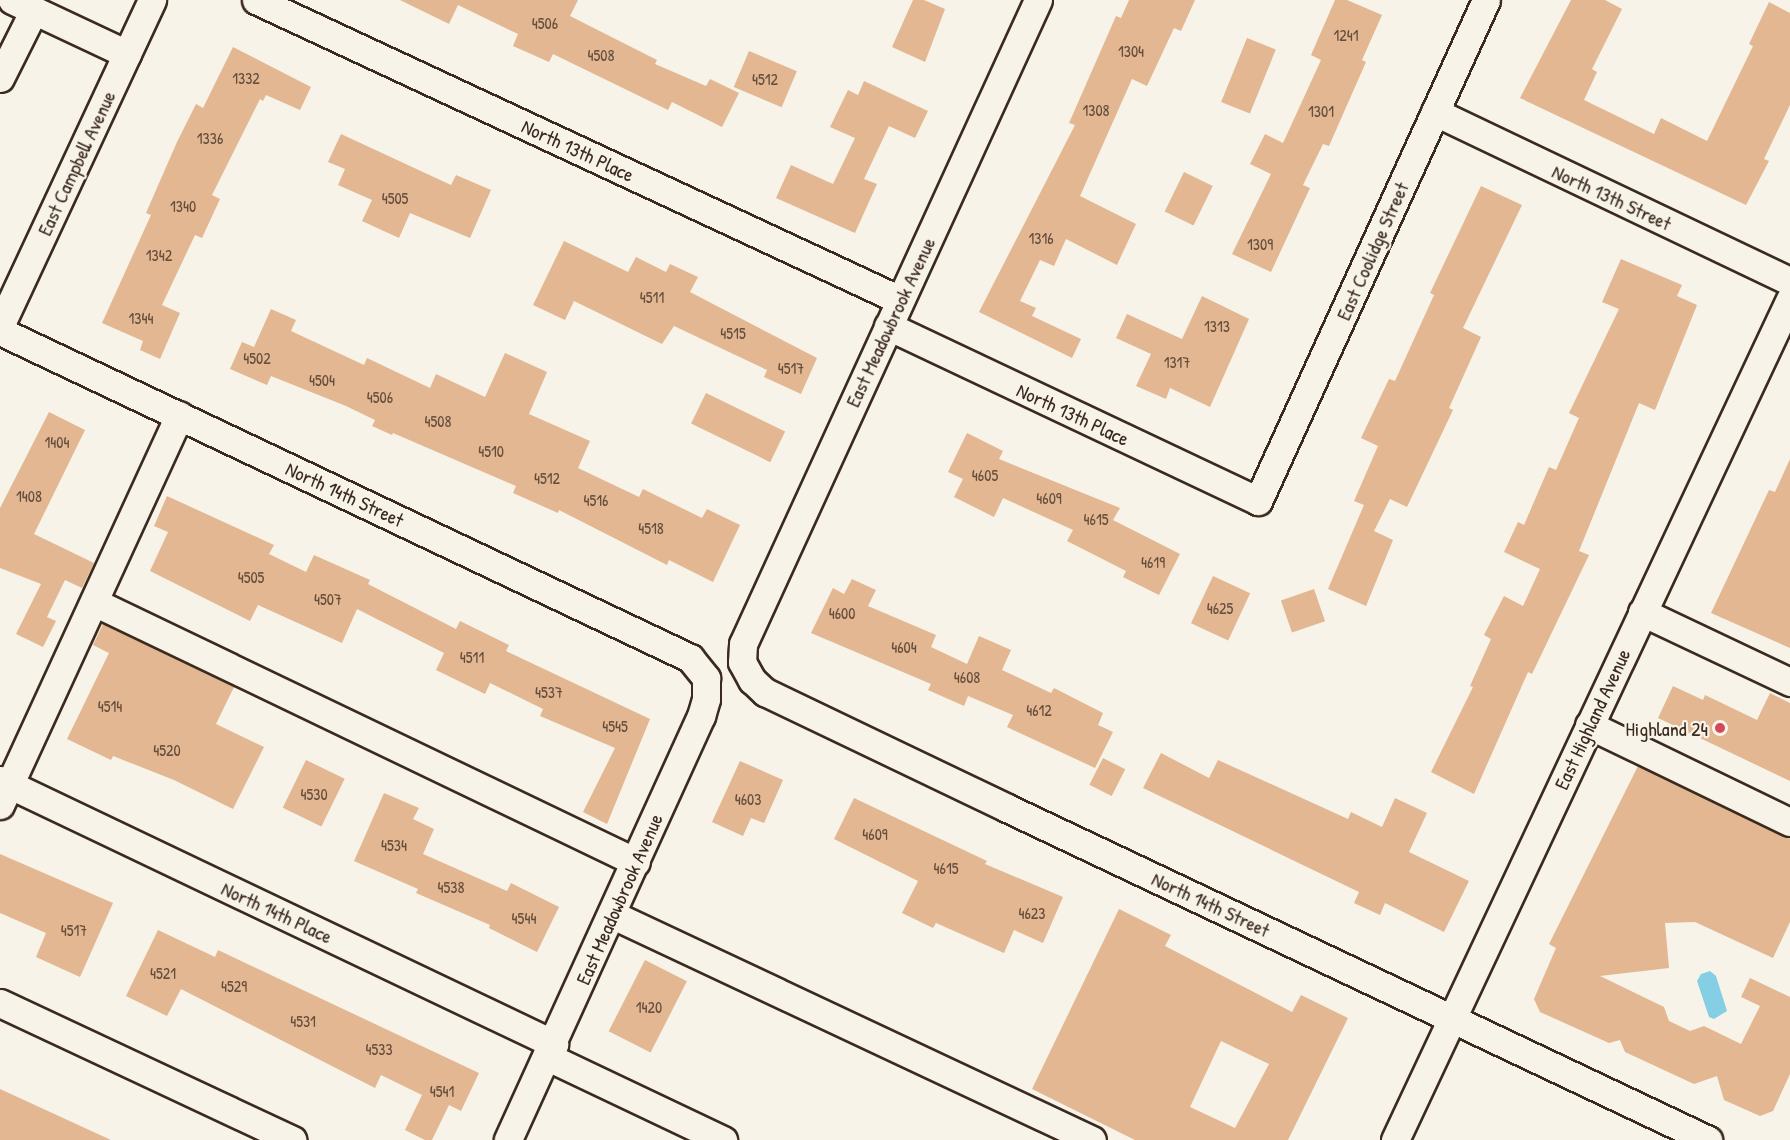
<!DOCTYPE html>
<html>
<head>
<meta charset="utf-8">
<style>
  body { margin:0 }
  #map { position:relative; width:1790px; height:1140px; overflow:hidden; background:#f7f3e8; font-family:"Patrick Hand",sans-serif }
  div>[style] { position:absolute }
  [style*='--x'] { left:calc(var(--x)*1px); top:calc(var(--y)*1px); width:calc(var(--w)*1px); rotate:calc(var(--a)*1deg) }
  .water>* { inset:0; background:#84cfe4 }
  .building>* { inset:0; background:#e2b792; transform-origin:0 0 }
  .roads { filter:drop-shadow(2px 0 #3b2a1e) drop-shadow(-2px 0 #3b2a1e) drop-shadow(0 2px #3b2a1e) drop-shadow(0 -2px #3b2a1e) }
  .minor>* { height:27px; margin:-13.5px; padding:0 13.5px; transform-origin:13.5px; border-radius:13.5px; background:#f7f3e8 }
  .dots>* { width:16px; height:16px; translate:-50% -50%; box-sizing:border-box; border:3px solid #f7f3e8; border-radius:50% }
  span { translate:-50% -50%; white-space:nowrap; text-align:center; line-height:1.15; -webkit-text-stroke:4.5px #f7f3e8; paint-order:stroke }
  .number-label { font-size:16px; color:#654d3b }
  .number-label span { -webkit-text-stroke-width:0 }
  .street-label { font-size:20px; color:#3b2a1e }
  .poi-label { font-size:20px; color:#3b2a1e }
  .right { translate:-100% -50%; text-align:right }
</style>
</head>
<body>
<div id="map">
  <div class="water">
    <i style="clip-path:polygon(1710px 971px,1716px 976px,1727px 1011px,1714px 1019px,1709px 1017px,1697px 981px,1701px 974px)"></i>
  </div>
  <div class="building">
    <i style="clip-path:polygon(400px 0,578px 0,570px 16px,657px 60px,655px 64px,706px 86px,710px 79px,739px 93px,722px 127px,672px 102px,668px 110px,553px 54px,549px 62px,513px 46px,518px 34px,458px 5px,449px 24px)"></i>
    <i style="clip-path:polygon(913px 0,924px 0,945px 9px,925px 62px,892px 47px)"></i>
    <i style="clip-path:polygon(1129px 0,1195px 0,1181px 31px,1174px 28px,1147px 86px,1132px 79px,1080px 196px,1136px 224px,1117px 265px,1066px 239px,1054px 266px,1040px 260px,1020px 301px,1036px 308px,1032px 316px,1081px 339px,1072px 358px,979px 312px,1075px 125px,1069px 123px,1116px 16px,1121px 18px)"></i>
    <i style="clip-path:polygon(1335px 0,1347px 0,1382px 15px,1362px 60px,1366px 62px,1329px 146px,1323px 144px,1303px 185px,1310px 188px,1271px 272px,1232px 254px,1271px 174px,1250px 164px,1265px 134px,1283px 143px,1321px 60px,1311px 55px)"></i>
    <i style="clip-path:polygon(1571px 0,1605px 0,1622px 9px,1592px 69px,1597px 72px,1584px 100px,1654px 134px,1661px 118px,1707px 141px,1753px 46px,1749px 44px,1769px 2px,1790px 13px,1790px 105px,1764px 159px,1769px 161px,1746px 205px,1520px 98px)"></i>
    <i style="left:1247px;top:38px;width:31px;height:69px;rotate:22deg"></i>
    <i style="clip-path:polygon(233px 47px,311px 87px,300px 110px,266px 95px,263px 101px,260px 99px,212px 195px,220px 199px,202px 238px,195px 235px,162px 305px,180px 313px,160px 359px,140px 350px,143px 341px,102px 323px,151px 215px,146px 213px,177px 142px,196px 104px,203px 108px)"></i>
    <i style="left:749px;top:51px;width:52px;height:39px;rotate:23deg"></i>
    <i style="clip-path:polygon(864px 81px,928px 111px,915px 138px,889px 126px,864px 179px,877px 184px,855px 233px,776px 198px,791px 165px,833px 184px,855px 138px,830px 127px,848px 90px,858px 95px)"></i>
    <i style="clip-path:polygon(341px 134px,451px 185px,456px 175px,491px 190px,470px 238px,410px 213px,399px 238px,362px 221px,372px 200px,338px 185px,345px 169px,328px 162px)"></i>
    <i style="left:1184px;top:172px;width:32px;height:44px;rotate:26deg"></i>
    <i style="clip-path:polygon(1481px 186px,1522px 205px,1463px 328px,1481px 337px,1449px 408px,1453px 410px,1407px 507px,1390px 499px,1374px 531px,1393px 540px,1366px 606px,1328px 589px,1364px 505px,1354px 501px,1378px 446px,1361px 438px,1389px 379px,1395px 381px,1434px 295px,1430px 293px)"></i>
    <i style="clip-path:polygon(564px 241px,628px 272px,636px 257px,666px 272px,670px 264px,698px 277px,690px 292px,817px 358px,801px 394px,764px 377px,767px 370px,674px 326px,662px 344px,574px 301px,565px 320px,533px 305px)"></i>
    <i style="clip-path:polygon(1621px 259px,1682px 285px,1677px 296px,1697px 305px,1655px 410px,1639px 403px,1579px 551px,1589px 555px,1532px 674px,1528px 672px,1474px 794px,1431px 772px,1473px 687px,1470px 686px,1491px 639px,1484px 635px,1504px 596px,1523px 606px,1540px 569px,1504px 552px,1518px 522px,1524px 525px,1549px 467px,1556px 470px,1579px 418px,1569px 413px,1619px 309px,1602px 302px)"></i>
    <i style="clip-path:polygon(1202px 296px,1249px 319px,1210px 407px,1170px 388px,1166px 399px,1136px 386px,1151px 354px,1116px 338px,1127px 314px,1182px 339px)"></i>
    <i style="clip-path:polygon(271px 309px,296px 320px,291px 331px,364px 365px,367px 358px,430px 388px,436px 374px,485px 397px,505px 353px,547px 372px,529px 414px,590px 441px,578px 468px,639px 497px,643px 489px,702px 518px,707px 509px,740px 525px,713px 582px,669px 560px,667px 565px,559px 510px,558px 513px,513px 493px,516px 486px,393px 433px,392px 435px,372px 426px,375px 420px,346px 406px,271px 376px,267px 385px,230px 369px,242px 342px,254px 347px)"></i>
    <i style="left:706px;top:393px;width:88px;height:34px;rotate:26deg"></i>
    <i style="clip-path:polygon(49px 412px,85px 430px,34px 534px,94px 563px,82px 588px,65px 580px,47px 617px,56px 621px,43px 647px,16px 634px,41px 584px,0 568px,0 508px)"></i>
    <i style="clip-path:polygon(967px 433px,1003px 451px,999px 459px,1120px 508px,1113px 520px,1180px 554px,1159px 595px,1123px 577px,1126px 571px,1067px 541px,1073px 530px,1003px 498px,994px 517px,954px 497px,963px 479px,948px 472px)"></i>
    <i style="clip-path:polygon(1790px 459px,1790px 648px,1711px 613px,1769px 490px,1775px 492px)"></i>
    <i style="clip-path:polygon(167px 496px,274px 545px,269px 554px,306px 572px,314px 555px,370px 580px,368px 584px,456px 629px,460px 621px,509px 645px,506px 651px,650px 719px,607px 824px,583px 812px,615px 748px,540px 716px,543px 709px,490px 683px,485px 694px,436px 670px,444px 653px,357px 609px,342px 643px,258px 605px,250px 621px,150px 571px,168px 532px,154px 526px)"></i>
    <i style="left:1213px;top:576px;width:41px;height:52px;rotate:25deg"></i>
    <i style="clip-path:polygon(852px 579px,876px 590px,868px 606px,936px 635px,931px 647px,967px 664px,979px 636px,1011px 650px,1002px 670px,1051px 693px,1054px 688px,1103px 713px,1098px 725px,1113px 732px,1095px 768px,1007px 727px,1013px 715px,968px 696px,964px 706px,928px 690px,931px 684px,811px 633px,833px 588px,844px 594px)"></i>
    <i style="left:1314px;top:589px;width:34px;height:35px;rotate:71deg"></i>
    <i style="clip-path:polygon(103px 624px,234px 687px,216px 724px,264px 747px,233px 809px,174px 780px,113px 756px,111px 760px,67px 739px,109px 653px,93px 645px)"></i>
    <i style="clip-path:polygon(1673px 686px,1703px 700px,1705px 695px,1757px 720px,1770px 693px,1790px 703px,1790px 781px,1658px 718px)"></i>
    <i style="clip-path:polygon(1161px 753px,1209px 778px,1218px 760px,1348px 819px,1351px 812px,1382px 827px,1395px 798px,1427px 813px,1409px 852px,1469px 881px,1444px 932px,1385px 903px,1380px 915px,1354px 903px,1359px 892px,1143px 788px)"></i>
    <i style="left:1103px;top:758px;width:25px;height:30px;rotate:27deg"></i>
    <i style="left:306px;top:760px;width:43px;height:53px;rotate:26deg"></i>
    <i style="clip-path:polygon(740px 761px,783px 780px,764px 823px,751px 818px,743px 836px,712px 822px)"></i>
    <i style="clip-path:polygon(1638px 766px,1790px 838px,1790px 922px,1773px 958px,1695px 922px,1665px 923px,1669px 968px,1600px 976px,1664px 1007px,1669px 1021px,1690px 1031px,1704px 1026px,1741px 1044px,1760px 1006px,1741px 997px,1750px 978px,1790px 997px,1790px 1074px,1773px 1111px,1760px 1116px,1724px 1100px,1717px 1076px,1694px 1084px,1625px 1052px,1620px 1040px,1609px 1043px,1540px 1012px,1534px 999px,1556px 948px,1549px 944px)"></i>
    <i style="clip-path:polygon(384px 793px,419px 808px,413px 819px,434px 829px,423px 854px,507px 891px,511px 883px,559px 907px,537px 952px,489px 928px,490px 925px,416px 893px,418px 889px,354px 861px)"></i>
    <i style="clip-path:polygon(854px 798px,987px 861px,985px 864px,1063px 897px,1043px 943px,1014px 930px,1004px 953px,936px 923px,933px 928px,902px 913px,918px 881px,834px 839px)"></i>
    <i style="clip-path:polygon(0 854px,113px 903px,80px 977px,36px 957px,46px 933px,0 913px)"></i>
    <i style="clip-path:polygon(evenodd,1119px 909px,1171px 935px,1165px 946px,1292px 1012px,1301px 995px,1348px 1018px,1288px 1140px,1135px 1140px,1032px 1089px,1119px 909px,1221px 1041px,1269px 1064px,1235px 1128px,1190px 1107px,1221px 1041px)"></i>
    <i style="clip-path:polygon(158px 930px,215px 957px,218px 950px,479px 1073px,461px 1111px,449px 1105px,432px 1140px,425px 1140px,405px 1130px,422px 1095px,381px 1075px,375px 1088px,181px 989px,167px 1016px,126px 996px)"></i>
    <i style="left:645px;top:960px;width:47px;height:80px;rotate:27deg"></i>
    <i style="clip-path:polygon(0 1089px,111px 1140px,0 1140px)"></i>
  </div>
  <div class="roads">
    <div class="minor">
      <i style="--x:12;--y:0;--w:127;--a:25.2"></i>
      <i style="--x:256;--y:0;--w:710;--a:24.98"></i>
      <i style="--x:1038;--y:0;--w:708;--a:114.61"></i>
      <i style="--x:743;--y:644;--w:18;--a:93"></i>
      <i style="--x:742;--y:662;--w:21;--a:61"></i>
      <i style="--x:752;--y:680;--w:18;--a:43"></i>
      <i style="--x:765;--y:692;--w:268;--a:25.6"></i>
      <i style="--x:1007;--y:808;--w:776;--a:25.34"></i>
      <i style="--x:0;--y:78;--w:76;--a:-63.4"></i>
      <i style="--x:1435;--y:112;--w:393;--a:25.5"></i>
      <i style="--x:0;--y:326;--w:360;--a:-65"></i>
      <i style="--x:888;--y:326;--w:409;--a:25.3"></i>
      <i style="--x:1258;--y:501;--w:550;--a:-65.53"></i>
      <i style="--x:0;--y:331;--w:764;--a:25.36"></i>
      <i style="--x:690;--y:658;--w:26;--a:51"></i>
      <i style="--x:706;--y:678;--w:21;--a:90"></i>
      <i style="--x:706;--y:699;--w:18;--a:106"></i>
      <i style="--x:701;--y:716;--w:466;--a:114.5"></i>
      <i style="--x:94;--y:602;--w:601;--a:25.63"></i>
      <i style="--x:1642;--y:612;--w:164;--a:25.3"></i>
      <i style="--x:1589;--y:725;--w:223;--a:25.8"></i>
      <i style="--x:0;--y:780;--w:614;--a:25.48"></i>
      <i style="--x:0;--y:805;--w:429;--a:-65.3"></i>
      <i style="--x:613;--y:915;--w:529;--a:25.16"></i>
      <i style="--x:0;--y:1003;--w:323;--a:25.1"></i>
      <i style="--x:548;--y:1057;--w:194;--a:25.4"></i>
      <i style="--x:1395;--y:1140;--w:929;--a:-64.84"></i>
    </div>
  </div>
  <div class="dots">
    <i style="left:1720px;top:728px;background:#d1495b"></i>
  </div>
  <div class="number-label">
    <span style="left:545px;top:23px">4506</span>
    <span style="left:1346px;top:35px">1241</span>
    <span style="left:1131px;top:51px">1304</span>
    <span style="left:601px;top:55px">4508</span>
    <span style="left:246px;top:78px">1332</span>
    <span style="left:765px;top:79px">4512</span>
    <span style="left:1096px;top:110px">1308</span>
    <span style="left:1321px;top:111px">1301</span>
    <span style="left:210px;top:138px">1336</span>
    <span style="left:395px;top:198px">4505</span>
    <span style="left:183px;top:206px">1340</span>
    <span style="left:1041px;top:238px">1316</span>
    <span style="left:1260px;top:244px">1309</span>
    <span style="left:159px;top:255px">1342</span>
    <span style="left:652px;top:297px">4511</span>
    <span style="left:141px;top:318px">1344</span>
    <span style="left:1217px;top:326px">1313</span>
    <span style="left:733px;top:333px">4515</span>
    <span style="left:257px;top:358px">4502</span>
    <span style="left:1177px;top:362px">1317</span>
    <span style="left:791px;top:368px">4517</span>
    <span style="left:322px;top:380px">4504</span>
    <span style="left:380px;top:397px">4506</span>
    <span style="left:438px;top:421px">4508</span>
    <span style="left:57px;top:442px">1404</span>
    <span style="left:491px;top:451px">4510</span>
    <span style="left:985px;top:475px">4605</span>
    <span style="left:547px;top:478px">4512</span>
    <span style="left:29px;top:496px">1408</span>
    <span style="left:1049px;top:498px">4609</span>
    <span style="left:596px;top:500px">4516</span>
    <span style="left:1096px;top:519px">4615</span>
    <span style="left:651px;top:528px">4518</span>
    <span style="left:1153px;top:562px">4619</span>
    <span style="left:251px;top:577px">4505</span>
    <span style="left:328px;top:599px">4507</span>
    <span style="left:1220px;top:608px">4625</span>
    <span style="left:842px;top:613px">4600</span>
    <span style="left:904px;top:647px">4604</span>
    <span style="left:472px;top:657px">4511</span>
    <span style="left:967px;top:677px">4608</span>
    <span style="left:549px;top:692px">4537</span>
    <span style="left:110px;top:706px">4514</span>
    <span style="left:1039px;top:710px">4612</span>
    <span style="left:615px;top:726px">4545</span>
    <span style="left:167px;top:750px">4520</span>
    <span style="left:314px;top:794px">4530</span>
    <span style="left:748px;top:799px">4603</span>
    <span style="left:875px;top:834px">4609</span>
    <span style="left:394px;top:845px">4534</span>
    <span style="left:946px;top:868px">4615</span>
    <span style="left:451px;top:887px">4538</span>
    <span style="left:1032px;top:913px">4623</span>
    <span style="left:524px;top:918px">4544</span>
    <span style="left:74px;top:930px">4517</span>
    <span style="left:163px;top:973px">4521</span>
    <span style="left:234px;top:986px">4529</span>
    <span style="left:649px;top:1007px">1420</span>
    <span style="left:303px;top:1021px">4531</span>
    <span style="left:379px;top:1049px">4533</span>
    <span style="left:442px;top:1091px">4541</span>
  </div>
  <div class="street-label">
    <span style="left:578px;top:150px;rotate:25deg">North 13th Place</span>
    <span style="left:76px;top:163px;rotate:-65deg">East Campbell Avenue</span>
    <span style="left:1612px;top:197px;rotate:25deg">North 13th Street</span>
    <span style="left:1372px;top:251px;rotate:-66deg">East Coolidge Street</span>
    <span style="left:890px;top:322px;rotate:-65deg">East Meadowbrook Avenue</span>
    <span style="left:1073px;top:414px;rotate:25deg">North 13th Place</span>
    <span style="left:345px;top:494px;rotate:25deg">North 14th Street</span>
    <span style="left:1592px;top:719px;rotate:-65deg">East Highland Avenue</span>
    <span style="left:619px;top:899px;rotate:-66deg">East Meadowbrook Avenue</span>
    <span style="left:1211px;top:904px;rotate:25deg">North 14th Street</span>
    <span style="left:277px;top:912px;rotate:25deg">North 14th Place</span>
  </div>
  <div class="poi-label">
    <span class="right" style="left:1708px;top:728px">Highland 24</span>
  </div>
</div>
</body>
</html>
